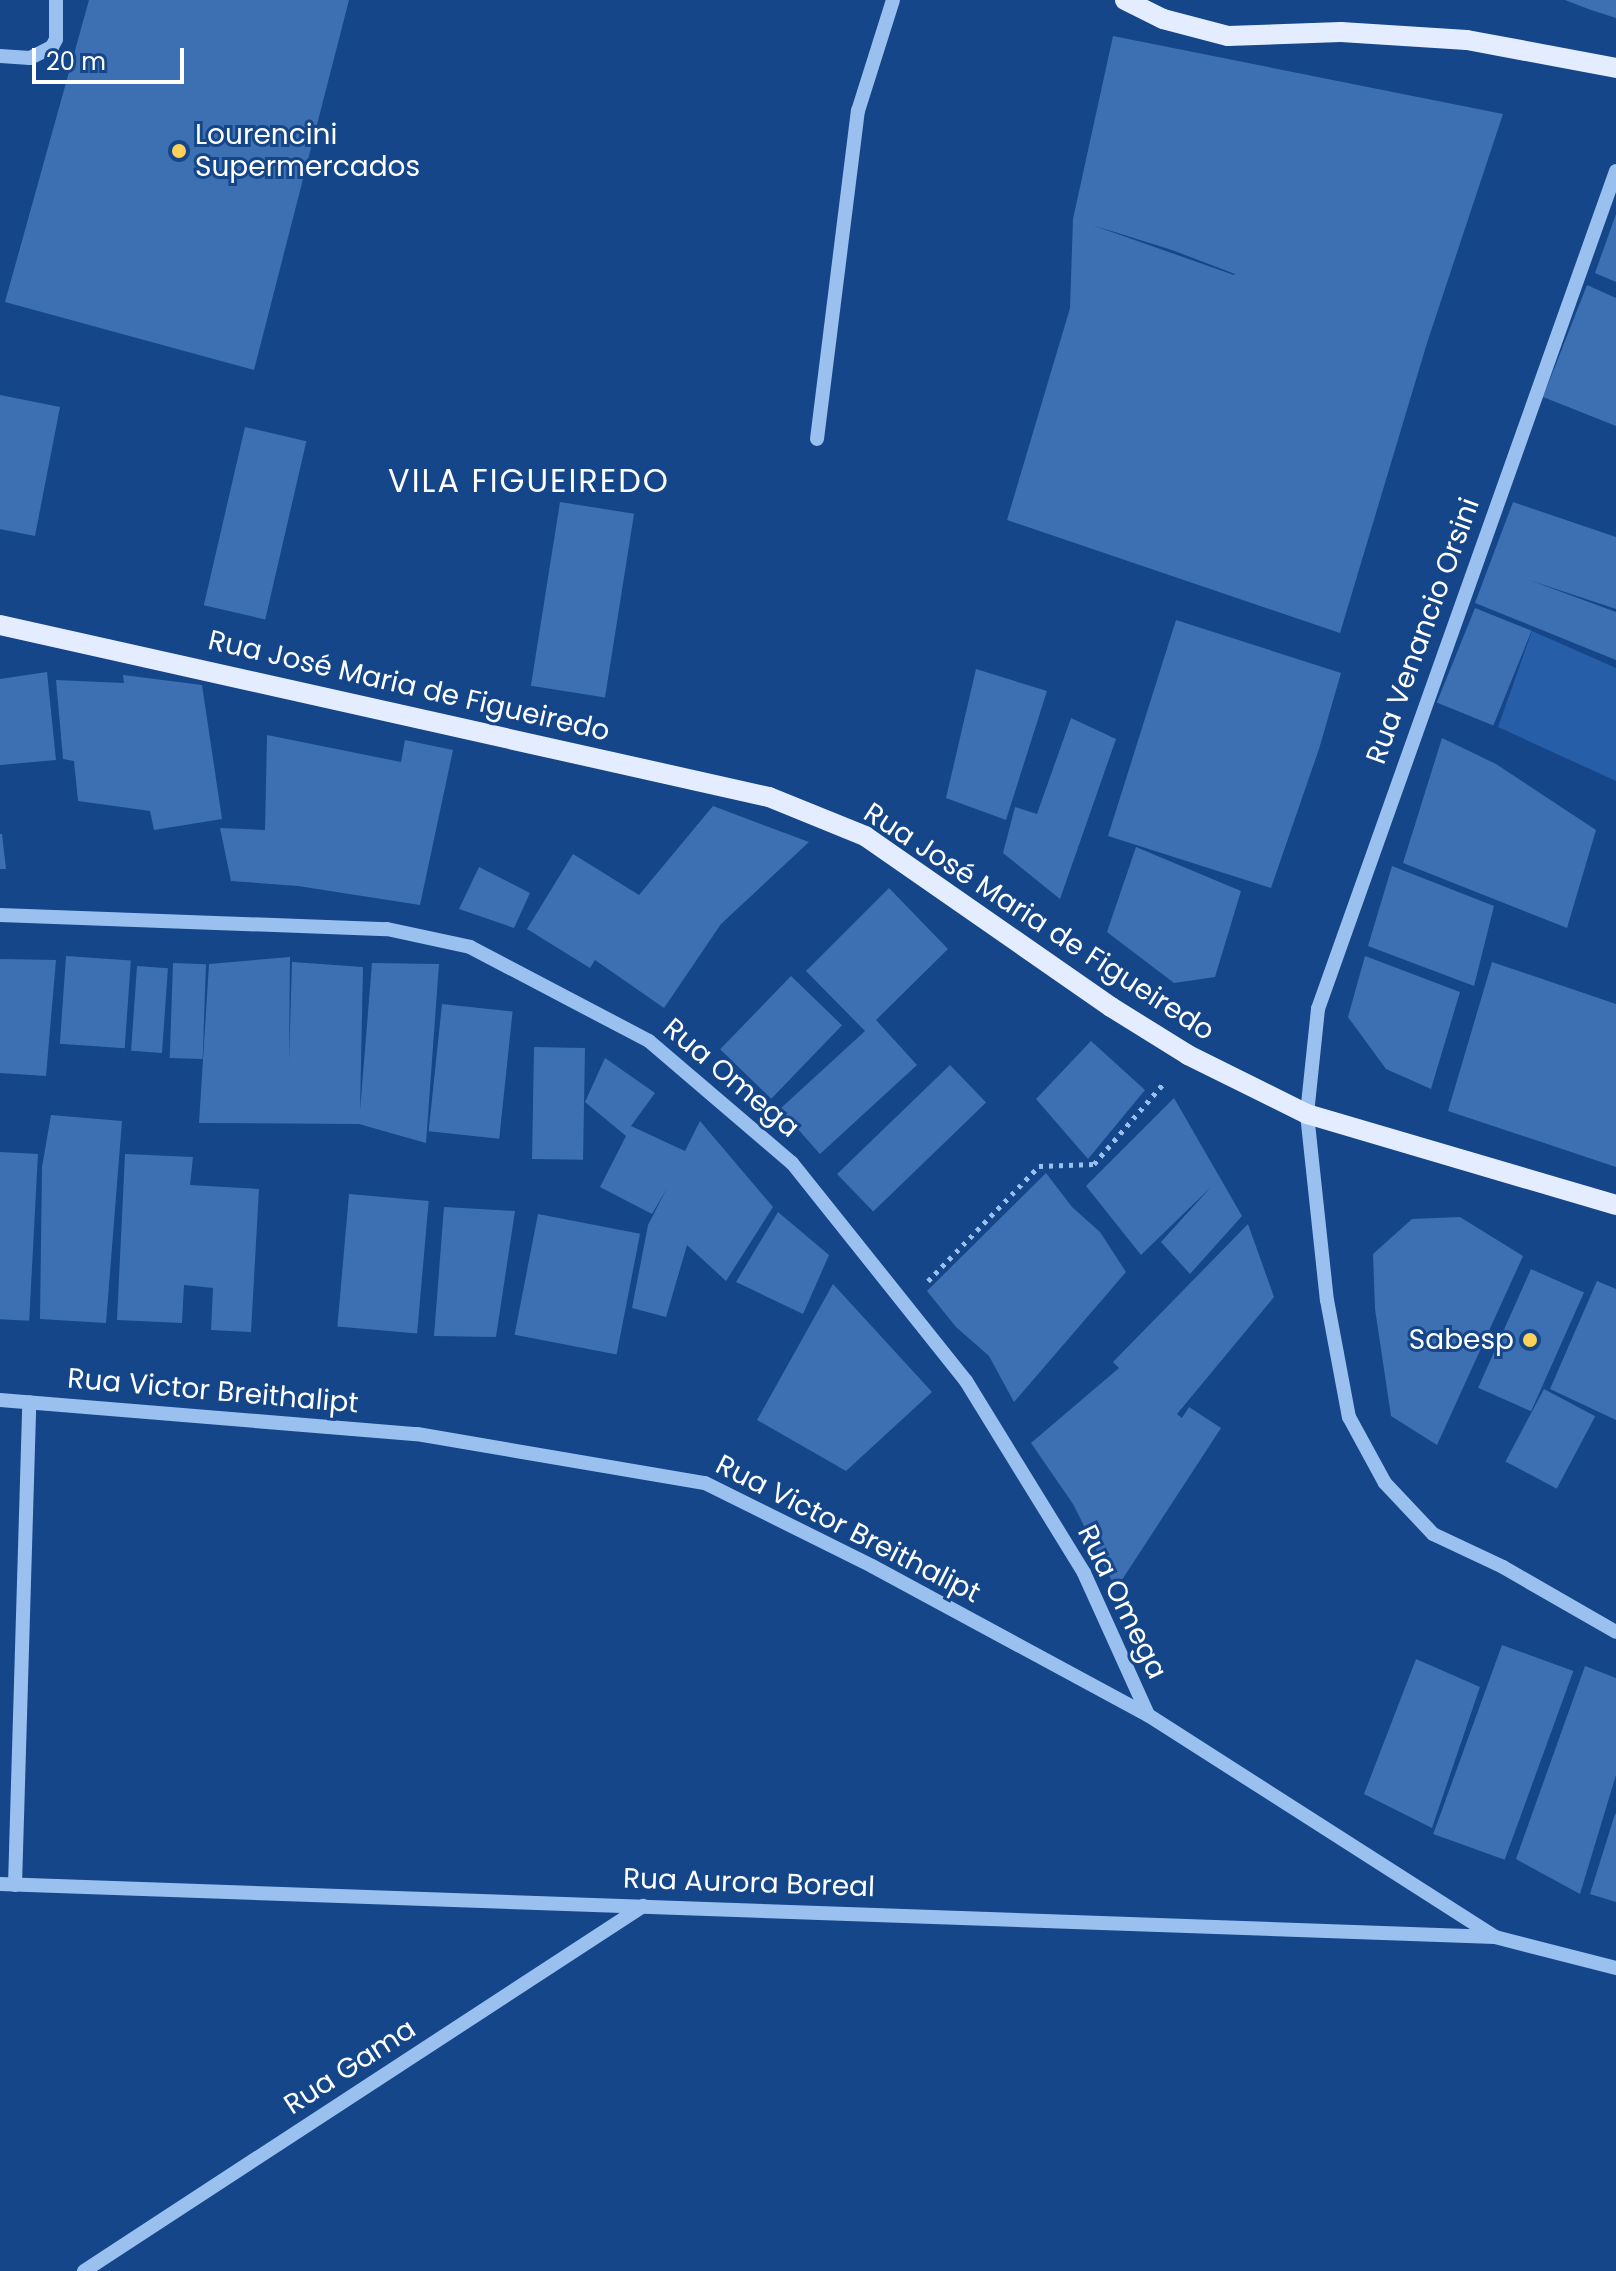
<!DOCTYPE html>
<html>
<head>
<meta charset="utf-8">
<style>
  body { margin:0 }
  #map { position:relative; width:1616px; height:2271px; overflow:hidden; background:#144689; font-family:Poppins,sans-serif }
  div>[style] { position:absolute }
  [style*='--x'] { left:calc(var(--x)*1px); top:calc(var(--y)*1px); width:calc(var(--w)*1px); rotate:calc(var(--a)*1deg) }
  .green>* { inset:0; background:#265fa8 }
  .building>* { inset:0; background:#3d70b2; transform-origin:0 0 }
  .path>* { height:5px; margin-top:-2.5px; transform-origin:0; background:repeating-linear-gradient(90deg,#9ac0ef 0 4px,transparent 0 10px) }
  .minor>* { height:14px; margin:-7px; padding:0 7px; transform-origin:7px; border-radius:7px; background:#9ac0ef }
  .major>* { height:20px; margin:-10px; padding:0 10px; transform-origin:10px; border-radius:10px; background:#e3edff }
  .dots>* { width:22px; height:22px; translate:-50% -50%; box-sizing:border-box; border:4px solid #144689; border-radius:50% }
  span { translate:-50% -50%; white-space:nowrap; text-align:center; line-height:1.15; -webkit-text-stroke:6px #144689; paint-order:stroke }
  .poi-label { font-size:28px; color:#fff }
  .left { translate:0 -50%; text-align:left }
  .right { translate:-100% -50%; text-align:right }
  .street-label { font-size:28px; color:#fff }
  .quarter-label { font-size:32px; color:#fff; letter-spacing:2px }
  .scale { position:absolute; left:32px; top:48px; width:152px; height:36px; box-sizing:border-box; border:4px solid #fff; border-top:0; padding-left:10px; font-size:24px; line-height:28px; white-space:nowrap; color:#fff; -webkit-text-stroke:6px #144689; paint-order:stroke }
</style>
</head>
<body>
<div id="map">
  <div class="green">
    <i style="clip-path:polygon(1532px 631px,1616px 668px,1616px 781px,1498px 727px)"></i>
  </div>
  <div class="building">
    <i style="clip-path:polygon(89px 0,349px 0,254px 370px,5px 302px)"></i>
    <i style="clip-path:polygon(1565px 0,1616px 0,1616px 18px,1591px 10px)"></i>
    <i style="clip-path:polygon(evenodd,1113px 36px,1503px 114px,1427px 343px,1340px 633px,1007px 520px,1070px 308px,1073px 219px,1113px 36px,1092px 225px,1172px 250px,1235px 274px,1234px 275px,1092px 225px)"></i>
    <i style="clip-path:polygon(1616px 214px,1616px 282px,1595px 273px)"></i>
    <i style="clip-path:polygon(1587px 285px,1616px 298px,1616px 426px,1543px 397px)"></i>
    <i style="clip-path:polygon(0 395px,60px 407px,35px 536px,0 529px)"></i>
    <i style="left:245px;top:427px;width:63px;height:183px;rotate:13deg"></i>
    <i style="left:560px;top:502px;width:75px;height:186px;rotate:9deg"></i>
    <i style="clip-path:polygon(1513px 502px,1616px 537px,1616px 609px,1529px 580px,1616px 612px,1616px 660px,1475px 603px)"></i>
    <i style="left:1475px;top:608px;width:61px;height:102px;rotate:22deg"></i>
    <i style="clip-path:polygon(1176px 620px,1341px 673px,1319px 749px,1271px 888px,1108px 836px)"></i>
    <i style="clip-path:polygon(976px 669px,1047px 691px,1006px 820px,946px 798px)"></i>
    <i style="clip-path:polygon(47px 672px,56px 760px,0 765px,0 679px)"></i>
    <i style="clip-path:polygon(123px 675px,202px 685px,222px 819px,154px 830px,150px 811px,78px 801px,74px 761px,63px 759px,56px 680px,124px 683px)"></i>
    <i style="clip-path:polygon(1071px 718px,1116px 739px,1060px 899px,1003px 853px,1015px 807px,1037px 814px)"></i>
    <i style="clip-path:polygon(267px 735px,401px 762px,405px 740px,453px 750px,420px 905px,298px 886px,231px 881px,220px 828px,265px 830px)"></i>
    <i style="clip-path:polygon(1442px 738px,1496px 764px,1596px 830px,1567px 928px,1403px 863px)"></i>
    <i style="clip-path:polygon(713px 806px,809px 842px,721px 924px,664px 1008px,595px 960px,590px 968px,527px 929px,573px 854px,639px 895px)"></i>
    <i style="clip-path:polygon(0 834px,2px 834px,6px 869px,0 869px)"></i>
    <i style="clip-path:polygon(1136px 847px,1241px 891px,1215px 977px,1174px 983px,1107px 932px)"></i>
    <i style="clip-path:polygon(1392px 866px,1494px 906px,1474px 986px,1368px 946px)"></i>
    <i style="clip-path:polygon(479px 867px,530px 893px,514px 928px,459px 909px)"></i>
    <i style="clip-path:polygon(889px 888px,948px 949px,876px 1020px,917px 1065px,820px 1154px,780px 1109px,865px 1031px,806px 971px)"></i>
    <i style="left:66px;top:956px;width:65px;height:88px;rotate:4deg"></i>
    <i style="clip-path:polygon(1365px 956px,1460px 992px,1431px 1089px,1386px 1069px,1348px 1017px)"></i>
    <i style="clip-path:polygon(290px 957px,289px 1062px,292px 962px,363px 967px,360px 1111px,372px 963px,439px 964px,426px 1143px,359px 1124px,199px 1123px,209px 964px)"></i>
    <i style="clip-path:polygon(0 959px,56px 960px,46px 1076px,0 1073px)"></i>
    <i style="clip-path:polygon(1492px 962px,1616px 1004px,1616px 1167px,1448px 1111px)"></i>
    <i style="left:173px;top:963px;width:33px;height:95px;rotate:2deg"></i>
    <i style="left:137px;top:966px;width:31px;height:85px;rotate:4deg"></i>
    <i style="left:791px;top:976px;width:71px;height:102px;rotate:44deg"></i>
    <i style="left:442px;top:1004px;width:71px;height:128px;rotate:6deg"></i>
    <i style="clip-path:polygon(1091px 1041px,1145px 1090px,1088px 1159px,1036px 1099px)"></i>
    <i style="left:534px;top:1047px;width:51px;height:112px;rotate:1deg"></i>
    <i style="clip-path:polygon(605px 1058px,655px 1093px,631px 1126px,685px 1151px,700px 1121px,773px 1207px,726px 1281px,687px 1245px,666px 1317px,632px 1308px,648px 1225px,667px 1188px,652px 1214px,600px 1187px,626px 1136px,585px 1102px)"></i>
    <i style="left:950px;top:1065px;width:52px;height:157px;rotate:46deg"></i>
    <i style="clip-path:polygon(1174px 1098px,1242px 1216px,1190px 1274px,1161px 1242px,1211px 1187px,1141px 1255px,1086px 1186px)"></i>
    <i style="clip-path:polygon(51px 1115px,122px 1121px,106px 1323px,40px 1319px,42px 1167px)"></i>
    <i style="left:0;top:1152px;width:38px;height:167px;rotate:3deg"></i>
    <i style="clip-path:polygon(125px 1154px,193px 1157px,190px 1185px,259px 1189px,251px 1332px,211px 1330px,213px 1288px,184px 1285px,182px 1323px,117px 1320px)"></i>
    <i style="clip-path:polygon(1046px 1173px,1072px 1207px,1100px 1232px,1126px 1272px,1014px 1402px,989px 1356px,956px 1327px,927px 1291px)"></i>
    <i style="left:349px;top:1194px;width:80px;height:133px;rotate:5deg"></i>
    <i style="clip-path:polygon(444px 1207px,515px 1211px,496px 1337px,434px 1336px)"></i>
    <i style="clip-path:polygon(778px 1212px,829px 1255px,803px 1314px,736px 1282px)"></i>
    <i style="left:538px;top:1214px;width:104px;height:123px;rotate:11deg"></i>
    <i style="clip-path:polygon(1460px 1217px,1523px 1256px,1437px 1445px,1391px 1416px,1375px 1309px,1373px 1254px,1412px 1219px)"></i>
    <i style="clip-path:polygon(1248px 1224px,1274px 1297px,1177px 1414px,1182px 1418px,1189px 1407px,1221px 1428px,1116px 1589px,1073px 1504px,1031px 1443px,1119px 1368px,1113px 1362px)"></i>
    <i style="left:1531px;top:1269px;width:58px;height:130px;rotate:24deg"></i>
    <i style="clip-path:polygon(1597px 1281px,1616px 1289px,1616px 1420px,1550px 1389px)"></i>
    <i style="clip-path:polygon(833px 1284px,932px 1392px,846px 1471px,757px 1420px)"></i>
    <i style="left:1544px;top:1389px;width:58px;height:82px;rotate:28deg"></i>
    <i style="left:1502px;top:1645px;width:76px;height:201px;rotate:20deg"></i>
    <i style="clip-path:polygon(1416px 1659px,1480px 1687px,1432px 1828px,1364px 1794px)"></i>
    <i style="clip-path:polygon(1585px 1666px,1616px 1678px,1616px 1775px,1580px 1894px,1516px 1859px)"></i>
    <i style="clip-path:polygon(1615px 1814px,1616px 1814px,1616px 1902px,1590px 1894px)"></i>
  </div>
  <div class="path">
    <i style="--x:928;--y:1281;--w:160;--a:-46"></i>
    <i style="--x:1039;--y:1166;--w:55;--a:-2.1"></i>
    <i style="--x:1094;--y:1164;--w:107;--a:-49.2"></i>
  </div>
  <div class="minor">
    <i style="--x:0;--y:56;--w:30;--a:4"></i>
    <i style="--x:30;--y:58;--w:25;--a:-27"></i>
    <i style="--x:52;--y:47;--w:9;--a:-63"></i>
    <i style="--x:56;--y:39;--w:39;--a:-90"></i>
    <i style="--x:1616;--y:171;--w:889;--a:109.58"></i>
    <i style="--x:1318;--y:1009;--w:106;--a:96"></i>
    <i style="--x:1307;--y:1114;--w:187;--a:83.9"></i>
    <i style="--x:1327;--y:1300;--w:119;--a:79.4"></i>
    <i style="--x:1349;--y:1417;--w:75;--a:61.4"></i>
    <i style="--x:1385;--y:1483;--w:70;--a:46.7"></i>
    <i style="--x:1433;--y:1534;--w:77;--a:25.2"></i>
    <i style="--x:1503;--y:1567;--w:130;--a:29.9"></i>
    <i style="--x:817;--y:439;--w:331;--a:-82.9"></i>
    <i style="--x:858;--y:111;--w:116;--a:-72.5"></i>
    <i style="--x:0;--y:915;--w:387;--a:2.1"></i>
    <i style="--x:387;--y:929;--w:85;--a:12.2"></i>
    <i style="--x:470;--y:947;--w:202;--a:27.7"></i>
    <i style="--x:649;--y:1041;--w:188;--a:40.5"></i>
    <i style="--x:792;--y:1163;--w:279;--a:51.4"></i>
    <i style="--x:966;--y:1381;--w:225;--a:58.4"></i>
    <i style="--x:1084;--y:1573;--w:156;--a:65.7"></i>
    <i style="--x:0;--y:1400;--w:418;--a:4.7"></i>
    <i style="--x:417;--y:1434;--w:292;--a:9.7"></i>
    <i style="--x:705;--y:1483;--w:186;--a:26.4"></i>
    <i style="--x:872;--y:1566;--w:314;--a:28.4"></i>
    <i style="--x:1148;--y:1715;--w:412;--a:32.6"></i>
    <i style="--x:0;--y:1884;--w:1496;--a:2.03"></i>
    <i style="--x:1495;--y:1937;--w:125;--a:14.4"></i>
    <i style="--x:15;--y:1885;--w:483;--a:-88.3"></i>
    <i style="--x:84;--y:2271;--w:668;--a:-33.14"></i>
  </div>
  <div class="major">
    <i style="--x:1125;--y:0;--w:42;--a:26.6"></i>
    <i style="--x:1163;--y:19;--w:67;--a:14.7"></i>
    <i style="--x:1228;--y:36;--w:113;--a:-2"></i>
    <i style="--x:1341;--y:32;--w:126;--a:3.6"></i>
    <i style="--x:1467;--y:40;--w:152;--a:10.6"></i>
    <i style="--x:0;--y:625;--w:788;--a:12.61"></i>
    <i style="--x:769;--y:797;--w:104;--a:22.1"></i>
    <i style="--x:865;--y:836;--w:300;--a:34.8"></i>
    <i style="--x:1111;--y:1007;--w:91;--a:31.9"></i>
    <i style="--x:1188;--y:1055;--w:133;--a:26.4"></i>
    <i style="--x:1307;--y:1114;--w:322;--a:16.4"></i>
  </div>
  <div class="dots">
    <i style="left:179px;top:151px;background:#ffd159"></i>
    <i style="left:1530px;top:1340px;background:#ffd159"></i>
  </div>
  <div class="poi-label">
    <span class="left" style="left:195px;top:151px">Lourencini<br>Supermercados</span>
    <span class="right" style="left:1514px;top:1340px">Sabesp</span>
  </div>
  <div class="street-label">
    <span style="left:1423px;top:631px;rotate:-70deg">Rua Venancio Orsini</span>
    <span style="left:409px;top:686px;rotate:13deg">Rua José Maria de Figueiredo</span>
    <span style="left:1039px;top:922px;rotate:33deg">Rua José Maria de Figueiredo</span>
    <span style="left:731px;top:1078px;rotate:40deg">Rua Omega</span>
    <span style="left:213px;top:1391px;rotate:5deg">Rua Victor Breithalipt</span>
    <span style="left:848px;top:1529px;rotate:27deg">Rua Victor Breithalipt</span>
    <span style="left:1122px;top:1602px;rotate:64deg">Rua Omega</span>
    <span style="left:749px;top:1883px;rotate:2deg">Rua Aurora Boreal</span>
    <span style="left:350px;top:2067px;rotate:-33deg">Rua Gama</span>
  </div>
  <div class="quarter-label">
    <span style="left:529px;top:481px">VILA FIGUEIREDO</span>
  </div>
  <div class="scale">20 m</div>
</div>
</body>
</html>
